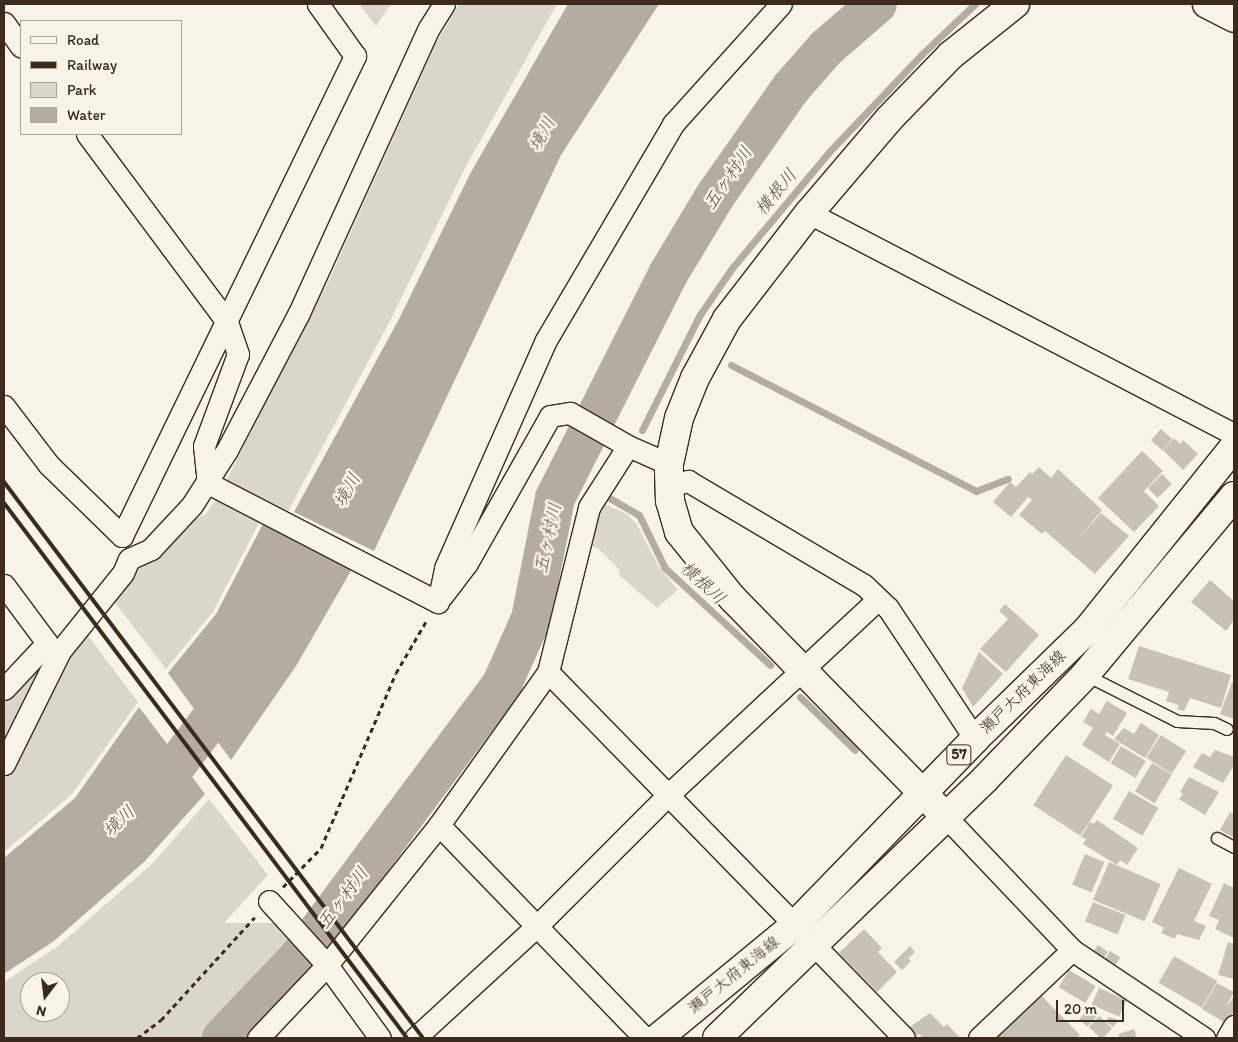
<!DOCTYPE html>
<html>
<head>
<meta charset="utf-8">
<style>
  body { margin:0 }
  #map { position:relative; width:1238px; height:1042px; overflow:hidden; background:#f7f3e8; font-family:Itim,"Klee One",sans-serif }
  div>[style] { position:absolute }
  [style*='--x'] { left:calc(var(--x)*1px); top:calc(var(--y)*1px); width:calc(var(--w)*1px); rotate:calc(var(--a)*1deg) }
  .green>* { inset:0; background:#dbd6cb }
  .water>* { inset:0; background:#b4aca0 }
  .stream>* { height:7px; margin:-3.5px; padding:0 3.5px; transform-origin:3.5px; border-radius:3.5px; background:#b4aca0 }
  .river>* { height:40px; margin:-20px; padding:0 20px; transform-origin:20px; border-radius:20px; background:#b4aca0 }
  .building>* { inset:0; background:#c8c1b6; transform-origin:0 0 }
  .path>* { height:3px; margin-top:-1.5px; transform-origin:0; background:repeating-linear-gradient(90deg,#3b2a1e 0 5px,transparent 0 9px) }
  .roads { filter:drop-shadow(1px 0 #3b2a1e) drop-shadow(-1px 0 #3b2a1e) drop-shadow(0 1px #3b2a1e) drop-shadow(0 -1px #3b2a1e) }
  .lane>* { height:11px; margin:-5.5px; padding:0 5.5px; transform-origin:5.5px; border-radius:5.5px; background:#f7f3e8 }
  .street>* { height:21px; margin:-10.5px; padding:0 10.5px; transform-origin:10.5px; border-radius:10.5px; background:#f7f3e8 }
  .secondary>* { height:28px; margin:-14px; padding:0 14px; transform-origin:14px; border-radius:14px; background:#f7f3e8 }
  .primary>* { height:28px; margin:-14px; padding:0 14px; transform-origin:14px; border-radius:14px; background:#f7f3e8 }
  .rail>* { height:4px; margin:-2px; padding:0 2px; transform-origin:2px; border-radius:2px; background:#3b2a1e }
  span { translate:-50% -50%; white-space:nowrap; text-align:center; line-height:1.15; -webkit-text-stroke:5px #f7f3e8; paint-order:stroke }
  .shield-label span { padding:1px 4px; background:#f7f3e8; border:1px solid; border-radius:4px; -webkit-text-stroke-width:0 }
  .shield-label { font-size:15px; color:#3b2a1e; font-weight:700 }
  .street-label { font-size:16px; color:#3b2a1e }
  .water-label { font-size:18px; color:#5f5145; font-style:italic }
  .frame { position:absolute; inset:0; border:5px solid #3b2a1e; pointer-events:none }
  .legend { position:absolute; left:20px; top:20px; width:162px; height:115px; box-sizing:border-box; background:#f7f3e8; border:1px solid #aca397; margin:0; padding:6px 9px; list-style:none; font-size:15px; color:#3b2a1e }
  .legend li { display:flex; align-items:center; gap:10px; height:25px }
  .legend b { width:25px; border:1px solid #aca397 }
  .north { position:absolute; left:20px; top:972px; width:50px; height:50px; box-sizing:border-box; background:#f7f3e8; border:1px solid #aca397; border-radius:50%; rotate:195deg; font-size:14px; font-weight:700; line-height:20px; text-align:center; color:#3b2a1e }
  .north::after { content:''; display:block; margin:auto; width:18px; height:22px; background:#3b2a1e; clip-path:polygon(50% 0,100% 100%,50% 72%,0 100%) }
  .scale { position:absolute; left:1056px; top:1000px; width:68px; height:22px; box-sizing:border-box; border:2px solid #3b2a1e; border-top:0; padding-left:6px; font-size:15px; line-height:18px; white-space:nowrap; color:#3b2a1e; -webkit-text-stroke:4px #f7f3e8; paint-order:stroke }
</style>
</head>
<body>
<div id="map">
  <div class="green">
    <i style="clip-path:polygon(359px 4px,391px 4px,376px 26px)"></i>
    <i style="clip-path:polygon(459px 4px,557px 4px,466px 166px,391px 319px,288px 511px,226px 481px,328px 282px,436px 43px)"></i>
    <i style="clip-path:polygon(218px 497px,260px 521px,213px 612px,166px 669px,113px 600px,128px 579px,181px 524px,205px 515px)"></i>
    <i style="clip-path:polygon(600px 502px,627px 514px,636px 523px,658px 565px,678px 590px,657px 608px,620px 576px,619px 569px,598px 548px,587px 546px)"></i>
    <i style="clip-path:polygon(86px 633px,138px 702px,72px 794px,4px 852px,4px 704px,43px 665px)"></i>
    <i style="clip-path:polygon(evenodd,209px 799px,268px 875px,224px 923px,281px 923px,293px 936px,208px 1038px,4px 1038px,4px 982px,58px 946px,152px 864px,209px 799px,30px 982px,60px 982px,60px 1012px,30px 1012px,30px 982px)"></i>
  </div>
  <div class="water">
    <i style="clip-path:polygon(568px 4px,659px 4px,561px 155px,374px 551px,294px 512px,399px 319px,471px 172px)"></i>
    <i style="clip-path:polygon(264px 522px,352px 569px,296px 666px,231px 760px,168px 673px,216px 614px)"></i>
    <i style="clip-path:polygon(139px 707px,205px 794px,145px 861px,54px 941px,4px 974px,4px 858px,75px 798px)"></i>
  </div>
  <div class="stream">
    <i style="--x:731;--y:365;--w:276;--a:27.2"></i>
    <i style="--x:976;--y:491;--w:34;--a:-21"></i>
    <i style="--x:642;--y:430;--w:127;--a:-63.4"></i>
    <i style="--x:699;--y:316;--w:58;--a:-55.5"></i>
    <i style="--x:732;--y:268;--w:151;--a:-50.1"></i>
    <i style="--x:829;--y:152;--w:134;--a:-46.5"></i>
    <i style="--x:921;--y:55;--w:74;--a:-43.4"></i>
    <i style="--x:606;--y:496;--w:38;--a:30"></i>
    <i style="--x:639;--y:515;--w:59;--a:63.9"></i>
    <i style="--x:665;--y:568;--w:143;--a:42.7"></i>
    <i style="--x:800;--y:697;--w:76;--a:43.9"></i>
  </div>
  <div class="river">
    <i style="--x:143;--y:799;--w:39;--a:-44"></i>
    <i style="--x:171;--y:772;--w:113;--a:-52.9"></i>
    <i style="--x:222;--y:1038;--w:113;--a:-46.4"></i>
    <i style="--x:300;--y:956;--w:339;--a:-53.4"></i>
    <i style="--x:502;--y:684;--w:71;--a:-66"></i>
    <i style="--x:531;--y:619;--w:123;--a:-78.8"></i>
    <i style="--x:555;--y:498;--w:251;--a:-63.2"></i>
    <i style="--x:668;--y:274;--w:91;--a:-58.9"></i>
    <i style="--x:715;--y:196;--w:132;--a:-54.9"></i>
    <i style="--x:791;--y:88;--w:53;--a:-48.8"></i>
    <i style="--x:826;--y:48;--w:67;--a:-40.8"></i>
  </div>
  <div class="building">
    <i style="left:1161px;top:429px;width:15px;height:15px;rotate:42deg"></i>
    <i style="clip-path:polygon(1174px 438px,1180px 444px,1183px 440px,1198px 454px,1183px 470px,1163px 450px)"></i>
    <i style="clip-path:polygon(1142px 451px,1163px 471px,1144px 491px,1159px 506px,1134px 532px,1098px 498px)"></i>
    <i style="clip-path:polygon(1039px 467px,1051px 478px,1058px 469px,1102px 510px,1076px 542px,1101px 513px,1129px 536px,1095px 574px,1045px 531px,1042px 534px,1019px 515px,1032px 500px,1028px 497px,1011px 517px,993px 502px,1010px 482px,1016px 487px,1030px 472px,1032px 474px)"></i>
    <i style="left:1162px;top:474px;width:14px;height:20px;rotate:45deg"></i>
    <i style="clip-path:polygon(1210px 580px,1234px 601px,1234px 620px,1226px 631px,1191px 602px)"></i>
    <i style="clip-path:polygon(1005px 604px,1039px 635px,1006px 672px,980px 649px,1008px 619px,999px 611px)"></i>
    <i style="clip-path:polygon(1139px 646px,1231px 675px,1221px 708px,1190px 698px,1184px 711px,1177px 709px,1179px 705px,1166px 701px,1169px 692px,1128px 679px)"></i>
    <i style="clip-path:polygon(979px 652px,1003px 674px,973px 707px,962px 688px)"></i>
    <i style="clip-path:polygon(1232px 682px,1234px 683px,1234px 719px,1220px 714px)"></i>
    <i style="clip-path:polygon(1107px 701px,1127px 713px,1113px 736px,1107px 732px,1105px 735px,1120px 744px,1109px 762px,1082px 745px,1093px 728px,1083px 722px,1091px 709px,1099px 714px)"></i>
    <i style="clip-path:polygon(1141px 723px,1159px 735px,1145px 758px,1114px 739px,1124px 728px,1134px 734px)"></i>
    <i style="left:1161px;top:735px;width:30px;height:27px;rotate:33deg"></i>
    <i style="left:1121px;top:746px;width:29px;height:20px;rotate:31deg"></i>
    <i style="clip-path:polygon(1215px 750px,1234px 757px,1234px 765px,1223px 783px,1193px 767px,1202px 753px,1210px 757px)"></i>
    <i style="left:1066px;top:755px;width:56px;height:60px;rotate:33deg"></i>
    <i style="left:1152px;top:763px;width:23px;height:33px;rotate:31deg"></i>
    <i style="clip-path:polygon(1189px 777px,1219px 792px,1205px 815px,1179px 799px,1183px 794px,1180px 792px)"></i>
    <i style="left:1129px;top:791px;width:34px;height:32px;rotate:30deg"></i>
    <i style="clip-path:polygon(1230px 812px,1234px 814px,1234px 838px,1220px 830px)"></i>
    <i style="clip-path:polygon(1097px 820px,1138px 848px,1127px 865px,1120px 860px,1117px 865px,1083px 844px,1086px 839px,1081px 837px,1090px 822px,1094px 824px)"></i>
    <i style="left:1085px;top:854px;width:21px;height:33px;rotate:23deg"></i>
    <i style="left:1109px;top:862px;width:56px;height:41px;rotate:23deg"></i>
    <i style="clip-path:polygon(1179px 868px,1212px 884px,1194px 921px,1206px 926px,1199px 940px,1177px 934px,1175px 939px,1161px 933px,1164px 928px,1152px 922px)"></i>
    <i style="clip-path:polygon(1224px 883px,1234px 888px,1234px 938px,1215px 929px,1219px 920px,1209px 916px)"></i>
    <i style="left:1093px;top:902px;width:35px;height:21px;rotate:22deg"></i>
    <i style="clip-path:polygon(864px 929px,882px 948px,878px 952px,897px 972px,877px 992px,839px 953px)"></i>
    <i style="clip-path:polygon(1228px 942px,1234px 944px,1234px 979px,1218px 975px)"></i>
    <i style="left:1098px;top:945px;width:12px;height:7px;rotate:35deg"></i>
    <i style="clip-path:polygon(910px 946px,915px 952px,909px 958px,905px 955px,911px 961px,902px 970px,894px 962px)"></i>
    <i style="left:1110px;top:951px;width:12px;height:9px;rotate:31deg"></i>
    <i style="left:1174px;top:956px;width:50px;height:31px;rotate:30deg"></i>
    <i style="left:1069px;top:970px;width:31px;height:20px;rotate:31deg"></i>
    <i style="clip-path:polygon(1217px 983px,1234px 992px,1226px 1006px,1234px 997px,1234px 1011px,1227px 1024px,1202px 1009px)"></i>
    <i style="left:1099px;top:988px;width:30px;height:18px;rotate:24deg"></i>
    <i style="clip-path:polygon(1040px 994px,1080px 1035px,1076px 1038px,995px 1038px)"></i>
    <i style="left:1089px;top:1008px;width:11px;height:15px;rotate:41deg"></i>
    <i style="clip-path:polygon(930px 1013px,944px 1027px,947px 1024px,959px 1037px,923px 1038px,919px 1034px,916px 1037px,908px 1028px)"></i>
    <i style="left:1099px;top:1016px;width:18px;height:15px;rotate:43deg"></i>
    <i style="clip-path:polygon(1109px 1017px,1119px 1020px,1113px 1027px,1105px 1021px)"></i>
    <i style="clip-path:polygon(1134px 1029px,1137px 1038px,1120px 1038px,1118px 1034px)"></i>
  </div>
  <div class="path">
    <i style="--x:283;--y:887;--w:54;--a:-45.7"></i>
    <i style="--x:321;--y:848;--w:190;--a:-66.8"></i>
    <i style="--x:396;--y:673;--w:61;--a:-59.7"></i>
    <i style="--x:137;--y:1038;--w:30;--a:-37"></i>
    <i style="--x:161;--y:1020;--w:139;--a:-47.6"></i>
  </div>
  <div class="roads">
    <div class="lane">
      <i style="--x:1086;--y:675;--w:102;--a:26.8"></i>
      <i style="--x:1177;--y:721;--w:37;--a:3"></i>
      <i style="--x:1214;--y:723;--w:14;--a:25"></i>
      <i style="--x:1217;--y:838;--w:19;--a:28"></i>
    </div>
    <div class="street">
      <i style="--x:4;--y:23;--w:29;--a:54"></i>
      <i style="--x:87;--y:134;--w:234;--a:53.3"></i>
      <i style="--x:227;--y:322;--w:34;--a:71"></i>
      <i style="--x:238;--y:354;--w:98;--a:110.3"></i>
      <i style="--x:204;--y:446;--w:37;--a:84"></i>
      <i style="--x:809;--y:213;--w:479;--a:27.5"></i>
      <i style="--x:4;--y:406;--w:74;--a:52.7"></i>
      <i style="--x:49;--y:465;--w:102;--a:44.2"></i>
      <i style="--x:122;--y:536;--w:534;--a:-64.11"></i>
      <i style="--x:355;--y:56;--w:64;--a:-125.4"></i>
      <i style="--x:208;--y:483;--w:259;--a:27.4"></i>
      <i style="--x:670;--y:486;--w:19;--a:-16"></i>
      <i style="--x:688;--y:481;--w:204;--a:30.6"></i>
      <i style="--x:864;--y:585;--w:33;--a:44"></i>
      <i style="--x:888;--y:608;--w:157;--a:56.4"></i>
      <i style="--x:4;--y:585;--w:72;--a:53.4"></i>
      <i style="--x:47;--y:643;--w:63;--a:133.1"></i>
      <i style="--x:442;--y:596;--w:41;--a:-52.9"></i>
      <i style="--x:467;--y:563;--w:169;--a:-60.5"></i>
      <i style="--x:550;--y:416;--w:20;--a:-9"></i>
      <i style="--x:570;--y:413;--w:67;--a:29.6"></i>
      <i style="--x:628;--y:446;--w:45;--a:23.7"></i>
      <i style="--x:438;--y:602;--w:35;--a:-78"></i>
      <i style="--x:445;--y:568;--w:249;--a:-66.1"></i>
      <i style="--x:546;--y:340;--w:251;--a:-59.5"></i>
      <i style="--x:673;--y:124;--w:161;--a:-48"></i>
      <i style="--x:548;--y:672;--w:170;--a:-76"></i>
      <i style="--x:589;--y:507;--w:72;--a:-57.4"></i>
      <i style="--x:4;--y:764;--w:126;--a:-63.6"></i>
      <i style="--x:60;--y:651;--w:100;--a:-51.1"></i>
      <i style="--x:123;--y:573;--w:15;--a:-67"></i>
      <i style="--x:129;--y:559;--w:24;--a:-24"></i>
      <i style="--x:151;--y:549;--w:60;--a:-47"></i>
      <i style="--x:192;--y:505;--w:65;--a:-57.5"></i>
      <i style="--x:227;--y:450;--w:153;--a:-62.3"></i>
      <i style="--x:298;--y:315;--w:315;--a:-65.5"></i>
      <i style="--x:429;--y:28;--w:28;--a:-58"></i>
      <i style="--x:946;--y:817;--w:183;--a:46.5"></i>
      <i style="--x:1072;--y:950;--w:159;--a:33.7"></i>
      <i style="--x:439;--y:825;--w:296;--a:46"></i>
      <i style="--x:269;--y:901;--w:86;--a:47.8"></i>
      <i style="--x:327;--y:965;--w:90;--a:54"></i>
      <i style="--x:814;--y:945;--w:129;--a:45.9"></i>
      <i style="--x:258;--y:1038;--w:100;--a:-46.6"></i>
      <i style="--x:327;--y:965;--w:179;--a:-51.3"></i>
      <i style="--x:439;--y:825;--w:188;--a:-54.5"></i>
      <i style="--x:548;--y:672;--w:354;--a:45.7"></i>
      <i style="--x:415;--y:1038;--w:166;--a:-42.6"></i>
      <i style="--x:537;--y:926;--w:185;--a:-45"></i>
      <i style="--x:668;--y:795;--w:287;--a:-43"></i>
      <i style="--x:979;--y:1038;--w:128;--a:-43.4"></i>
      <i style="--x:1227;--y:1038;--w:14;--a:-60"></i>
    </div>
    <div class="secondary">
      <i style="--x:1207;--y:4;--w:30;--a:27"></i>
      <i style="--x:946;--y:817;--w:305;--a:-134.3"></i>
      <i style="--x:733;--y:599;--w:86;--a:-128.9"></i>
      <i style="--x:679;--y:532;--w:32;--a:-106"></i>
      <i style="--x:670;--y:501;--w:37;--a:-92"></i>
      <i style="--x:669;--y:464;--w:47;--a:-77.7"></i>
      <i style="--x:679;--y:418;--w:43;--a:-68.2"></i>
      <i style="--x:695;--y:378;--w:67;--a:-61.5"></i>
      <i style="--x:727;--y:319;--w:134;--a:-52.3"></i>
      <i style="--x:809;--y:213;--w:123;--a:-49.6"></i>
      <i style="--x:889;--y:119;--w:89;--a:-45.9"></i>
      <i style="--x:951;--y:55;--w:82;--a:-38.6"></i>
    </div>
    <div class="primary">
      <i style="--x:658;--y:1038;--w:178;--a:-39.5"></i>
      <i style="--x:795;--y:925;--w:259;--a:-45.9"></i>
      <i style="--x:975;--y:739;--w:158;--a:-44.2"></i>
      <i style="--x:1088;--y:629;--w:233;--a:-51.3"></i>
      <i style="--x:717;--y:1038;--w:373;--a:-44"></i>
      <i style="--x:985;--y:779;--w:144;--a:-46.1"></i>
      <i style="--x:1085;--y:675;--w:233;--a:-50.2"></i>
    </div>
  </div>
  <div class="rail">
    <i style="--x:4;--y:482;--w:696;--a:53"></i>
    <i style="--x:4;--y:503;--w:670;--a:53.01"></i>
  </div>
  <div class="shield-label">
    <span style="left:959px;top:755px">57</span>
  </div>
  <div class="street-label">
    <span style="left:1023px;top:692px;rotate:-44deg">瀬戸大府東海線</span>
    <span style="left:734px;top:975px;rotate:-39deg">瀬戸大府東海線</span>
  </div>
  <div class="water-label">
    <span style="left:542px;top:134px;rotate:-61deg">境川</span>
    <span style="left:728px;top:178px;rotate:-56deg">五ヶ村川</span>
    <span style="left:776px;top:192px;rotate:-50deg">横根川</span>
    <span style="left:347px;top:490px;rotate:-61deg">境川</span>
    <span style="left:548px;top:538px;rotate:-78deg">五ヶ村川</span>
    <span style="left:703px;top:583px;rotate:43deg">横根川</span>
    <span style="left:119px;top:821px;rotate:-43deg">境川</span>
    <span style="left:343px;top:898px;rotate:-53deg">五ヶ村川</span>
  </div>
  <div class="frame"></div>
  <ul class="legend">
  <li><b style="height:6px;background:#f7f3e8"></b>Road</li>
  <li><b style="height:6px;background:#3b2a1e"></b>Railway</li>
  <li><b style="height:14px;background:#dbd6cb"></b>Park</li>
  <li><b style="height:14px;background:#b4aca0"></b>Water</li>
  </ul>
  <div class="north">N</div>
  <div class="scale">20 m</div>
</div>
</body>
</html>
